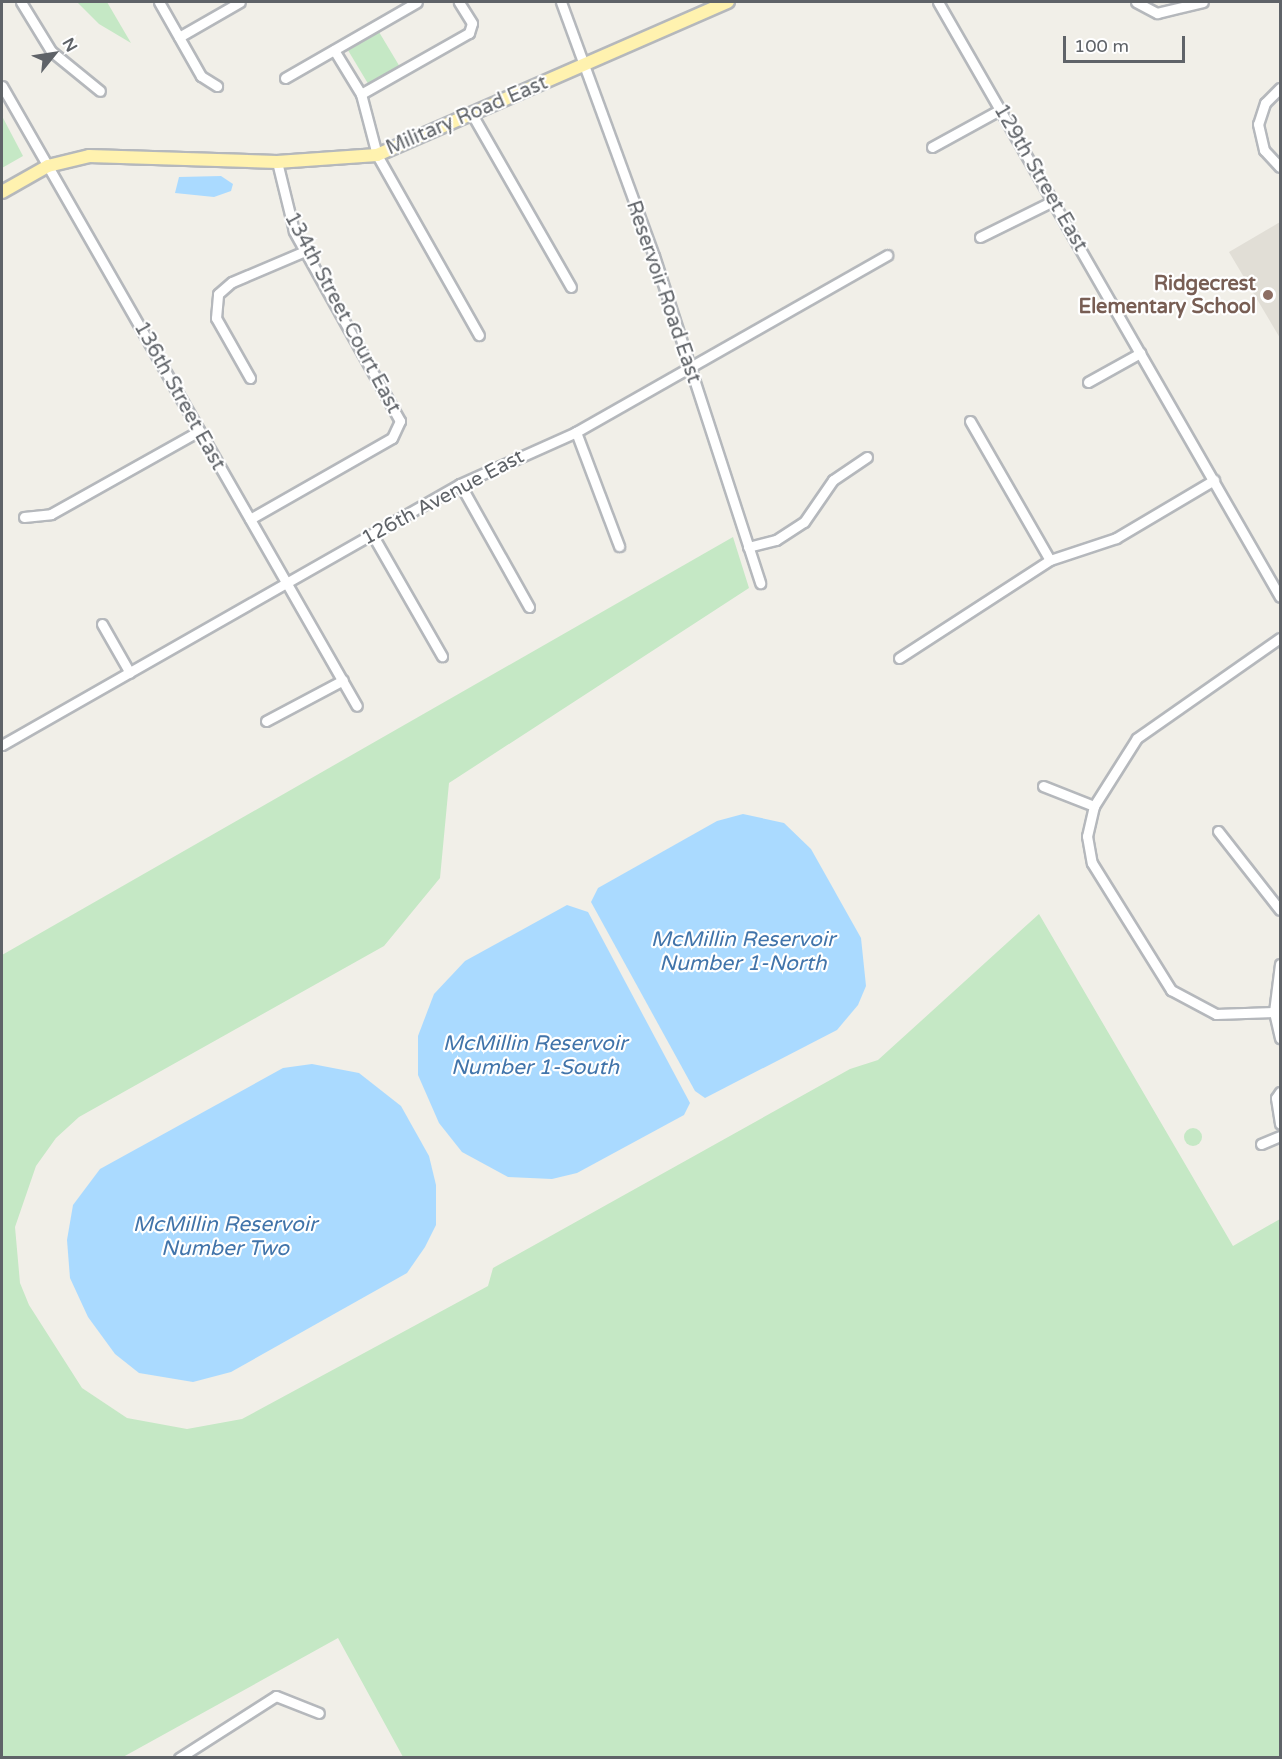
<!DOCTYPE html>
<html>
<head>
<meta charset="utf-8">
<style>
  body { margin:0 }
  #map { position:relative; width:1282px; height:1759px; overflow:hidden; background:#f1efe8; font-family:"Varela Round",sans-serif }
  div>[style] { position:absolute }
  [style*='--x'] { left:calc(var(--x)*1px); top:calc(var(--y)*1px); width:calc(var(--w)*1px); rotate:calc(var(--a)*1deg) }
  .education>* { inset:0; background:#e1ded6 }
  .green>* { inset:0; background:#c5e8c5; transform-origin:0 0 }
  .round { border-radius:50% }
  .water>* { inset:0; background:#aadaff }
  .roads { filter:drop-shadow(2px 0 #b5b8bc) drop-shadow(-2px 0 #b5b8bc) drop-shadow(0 2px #b5b8bc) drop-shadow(0 -2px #b5b8bc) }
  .minor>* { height:9px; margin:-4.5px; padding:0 4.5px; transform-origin:4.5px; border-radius:4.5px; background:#fff }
  .major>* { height:12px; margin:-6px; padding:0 6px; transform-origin:6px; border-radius:6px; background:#fff2af }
  .dots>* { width:16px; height:16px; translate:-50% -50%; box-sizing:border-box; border:3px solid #fff; border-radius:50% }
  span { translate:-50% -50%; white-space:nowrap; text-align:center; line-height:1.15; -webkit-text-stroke:4.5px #fff; paint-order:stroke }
  .street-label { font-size:20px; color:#5f6368 }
  .education-label { font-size:20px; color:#785e54; font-weight:700 }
  .right { translate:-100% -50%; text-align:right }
  .water-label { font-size:21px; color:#4174aa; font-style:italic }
  .frame { position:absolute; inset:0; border:3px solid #5f6368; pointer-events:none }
  .north { position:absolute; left:24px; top:24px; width:60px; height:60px; -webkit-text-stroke:4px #fff; paint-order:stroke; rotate:60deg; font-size:16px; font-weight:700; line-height:24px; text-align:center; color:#5f6368 }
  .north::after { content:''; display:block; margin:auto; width:21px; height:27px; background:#5f6368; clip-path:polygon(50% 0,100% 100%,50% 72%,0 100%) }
  .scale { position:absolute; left:1063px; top:36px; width:122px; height:27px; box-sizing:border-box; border:3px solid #5f6368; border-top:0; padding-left:8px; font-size:18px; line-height:21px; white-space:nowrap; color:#5f6368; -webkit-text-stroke:4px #fff; paint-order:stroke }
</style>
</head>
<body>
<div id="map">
  <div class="education">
    <i style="clip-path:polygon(1280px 222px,1280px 338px,1229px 252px)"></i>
  </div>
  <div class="green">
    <i style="clip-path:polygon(77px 2px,107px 2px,131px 43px,99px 24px)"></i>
    <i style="left:379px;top:32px;width:39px;height:36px;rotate:59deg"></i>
    <i style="clip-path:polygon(2px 116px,23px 156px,2px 168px)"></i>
    <i style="clip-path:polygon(733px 537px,749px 588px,449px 783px,440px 878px,384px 946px,79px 1117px,56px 1138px,36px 1166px,15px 1227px,20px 1283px,29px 1305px,82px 1388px,127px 1418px,187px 1429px,242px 1419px,488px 1286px,493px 1268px,850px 1069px,878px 1060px,1039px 914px,1233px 1246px,1280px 1219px,1280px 1757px,403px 1757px,338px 1638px,123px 1757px,2px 1757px,2px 955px)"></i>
    <i class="round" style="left:1184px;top:1128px;width:18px;height:18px"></i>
  </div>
  <div class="water">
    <i style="clip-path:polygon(221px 176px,233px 184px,231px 191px,214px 197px,175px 193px,179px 177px)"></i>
    <i style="clip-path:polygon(743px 814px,784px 823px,811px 849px,861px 938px,866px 986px,858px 1005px,837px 1030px,705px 1098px,695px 1091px,591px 902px,598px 888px,717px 821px)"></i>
    <i style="clip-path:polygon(567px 905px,588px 912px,690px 1103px,684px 1115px,577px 1173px,552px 1179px,508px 1177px,462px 1152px,439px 1123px,418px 1075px,418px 1036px,434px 994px,465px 961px)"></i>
    <i style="clip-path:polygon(312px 1064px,359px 1073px,401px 1106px,429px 1156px,436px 1185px,436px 1225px,425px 1247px,407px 1273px,231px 1372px,193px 1382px,139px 1373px,115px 1354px,88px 1317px,70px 1278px,67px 1240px,73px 1205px,100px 1169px,283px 1068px)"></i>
  </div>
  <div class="roads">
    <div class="minor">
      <i style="--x:21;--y:2;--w:57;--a:58.5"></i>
      <i style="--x:51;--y:51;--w:63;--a:39.2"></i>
      <i style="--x:159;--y:2;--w:85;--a:60.4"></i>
      <i style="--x:201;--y:76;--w:19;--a:32"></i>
      <i style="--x:561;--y:2;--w:270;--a:69.9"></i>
      <i style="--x:654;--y:256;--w:344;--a:72"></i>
      <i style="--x:938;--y:2;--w:686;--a:60.11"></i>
      <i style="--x:1136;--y:2;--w:24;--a:28"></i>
      <i style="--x:1157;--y:13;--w:47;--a:-13.4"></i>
      <i style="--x:179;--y:37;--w:70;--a:-29.8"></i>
      <i style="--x:334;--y:50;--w:52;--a:58.5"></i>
      <i style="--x:361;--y:94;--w:63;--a:75.3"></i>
      <i style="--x:377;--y:155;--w:207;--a:60.5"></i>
      <i style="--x:285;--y:78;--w:152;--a:-29.9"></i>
      <i style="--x:2;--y:86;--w:714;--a:60.21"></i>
      <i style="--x:1280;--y:88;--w:21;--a:135"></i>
      <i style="--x:1265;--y:103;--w:22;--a:108"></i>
      <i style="--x:1258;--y:124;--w:27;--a:77"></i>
      <i style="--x:1264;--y:150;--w:23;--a:47"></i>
      <i style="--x:361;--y:94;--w:124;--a:-29.5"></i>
      <i style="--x:469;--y:33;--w:10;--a:-73"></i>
      <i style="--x:472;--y:23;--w:25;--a:-122"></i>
      <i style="--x:473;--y:116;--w:197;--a:60.2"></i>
      <i style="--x:932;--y:147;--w:79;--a:-28.8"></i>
      <i style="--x:980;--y:237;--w:81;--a:-26.3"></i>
      <i style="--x:250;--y:378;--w:69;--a:-119.5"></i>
      <i style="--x:216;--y:318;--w:24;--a:-85"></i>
      <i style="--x:218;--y:294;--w:18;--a:-41"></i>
      <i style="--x:232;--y:282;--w:79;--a:-23"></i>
      <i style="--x:1088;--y:382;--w:60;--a:-29.1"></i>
      <i style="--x:970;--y:421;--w:160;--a:60.1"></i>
      <i style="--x:576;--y:432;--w:122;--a:69.3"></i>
      <i style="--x:460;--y:484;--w:141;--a:60.7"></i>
      <i style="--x:24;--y:517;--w:27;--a:-6"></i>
      <i style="--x:51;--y:514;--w:170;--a:-29.3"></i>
      <i style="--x:250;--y:519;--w:163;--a:-29.7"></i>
      <i style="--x:392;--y:438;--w:19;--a:-65"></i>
      <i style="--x:400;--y:421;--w:218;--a:-119.2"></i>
      <i style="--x:294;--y:231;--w:71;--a:-103.8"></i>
      <i style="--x:372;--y:534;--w:141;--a:60.2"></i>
      <i style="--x:748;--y:547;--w:29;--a:-14"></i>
      <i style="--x:776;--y:540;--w:33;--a:-33"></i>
      <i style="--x:804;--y:522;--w:51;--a:-55.4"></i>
      <i style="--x:833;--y:480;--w:41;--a:-34.1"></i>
      <i style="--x:102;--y:624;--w:56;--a:60.3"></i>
      <i style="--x:899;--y:658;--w:180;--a:-33"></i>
      <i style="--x:1050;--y:560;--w:70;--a:-18.4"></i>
      <i style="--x:1116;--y:538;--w:114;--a:-30.6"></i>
      <i style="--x:266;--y:721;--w:87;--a:-28"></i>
      <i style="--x:2;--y:745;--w:527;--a:-29.68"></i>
      <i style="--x:460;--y:484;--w:127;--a:-24.1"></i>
      <i style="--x:576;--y:432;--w:358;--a:-29.6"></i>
      <i style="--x:1043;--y:786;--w:55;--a:21.4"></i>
      <i style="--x:1094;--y:806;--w:31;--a:103"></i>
      <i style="--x:1087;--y:836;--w:27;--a:80"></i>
      <i style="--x:1092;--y:863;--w:150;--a:58.1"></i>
      <i style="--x:1171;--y:990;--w:51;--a:28.1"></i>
      <i style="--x:1216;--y:1014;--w:58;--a:-2"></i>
      <i style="--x:1094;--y:806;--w:80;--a:-57.7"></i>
      <i style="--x:1137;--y:738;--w:174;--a:-35"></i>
      <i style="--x:1218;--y:831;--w:100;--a:51.9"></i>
      <i style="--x:1280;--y:964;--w:48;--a:97.1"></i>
      <i style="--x:1274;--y:1012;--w:27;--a:77"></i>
      <i style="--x:1280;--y:1092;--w:7;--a:124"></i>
      <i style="--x:1276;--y:1098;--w:26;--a:81"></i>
      <i style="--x:1261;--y:1144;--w:21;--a:-23"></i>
      <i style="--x:179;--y:1758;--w:115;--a:-32.6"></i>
      <i style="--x:276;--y:1696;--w:46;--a:21.6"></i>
    </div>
    <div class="major">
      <i style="--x:2;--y:192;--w:53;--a:-29.5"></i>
      <i style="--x:48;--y:166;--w:42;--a:-13.7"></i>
      <i style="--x:89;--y:156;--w:188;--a:1.8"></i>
      <i style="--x:277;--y:162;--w:100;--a:-4"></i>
      <i style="--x:377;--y:155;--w:383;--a:-23.6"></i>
    </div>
  </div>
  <div class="dots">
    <i style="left:1268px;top:295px;background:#8d6e63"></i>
  </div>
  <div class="street-label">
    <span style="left:467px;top:116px;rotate:-23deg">Military Road East</span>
    <span style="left:1040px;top:178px;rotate:60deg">129th Street East</span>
    <span style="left:663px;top:292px;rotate:71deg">Reservoir Road East</span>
    <span style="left:342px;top:313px;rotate:62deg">134th Street Court East</span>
    <span style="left:179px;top:396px;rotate:61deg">136th Street East</span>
    <span style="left:443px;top:498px;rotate:-28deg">126th Avenue East</span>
  </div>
  <div class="education-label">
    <span class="right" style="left:1256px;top:296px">Ridgecrest<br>Elementary School</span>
  </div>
  <div class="water-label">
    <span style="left:743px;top:952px">McMillin Reservoir<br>Number 1-North</span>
    <span style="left:535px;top:1056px">McMillin Reservoir<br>Number 1-South</span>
    <span style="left:225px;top:1237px">McMillin Reservoir<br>Number Two</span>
  </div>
  <div class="frame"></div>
  <div class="north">N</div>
  <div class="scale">100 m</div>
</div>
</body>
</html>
